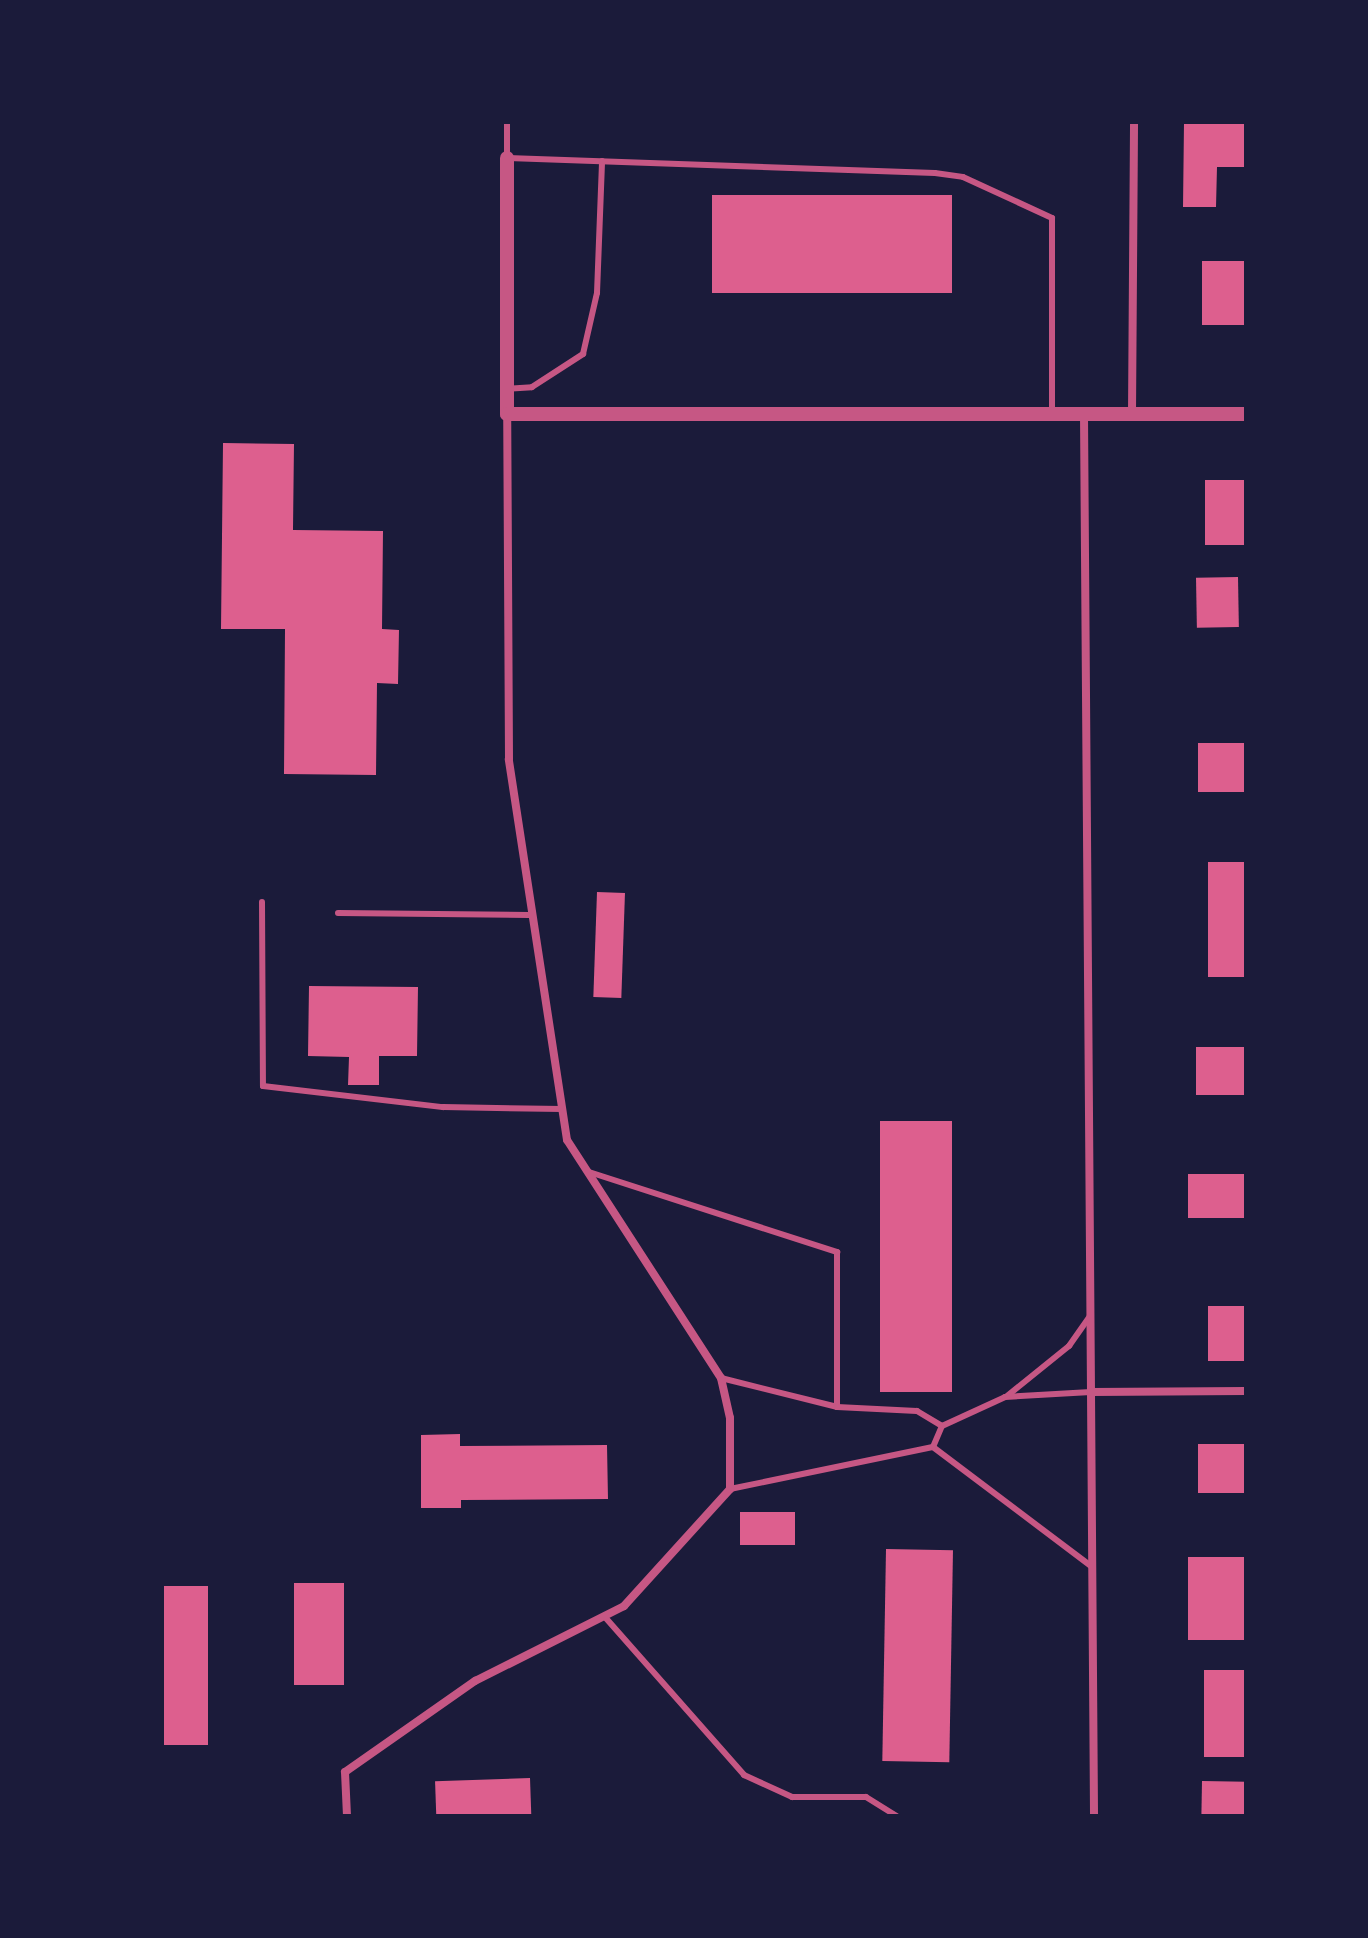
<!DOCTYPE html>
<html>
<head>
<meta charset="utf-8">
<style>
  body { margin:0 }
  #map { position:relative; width:1368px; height:1938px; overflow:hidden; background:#1b1b3a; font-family:"Noto Sans",sans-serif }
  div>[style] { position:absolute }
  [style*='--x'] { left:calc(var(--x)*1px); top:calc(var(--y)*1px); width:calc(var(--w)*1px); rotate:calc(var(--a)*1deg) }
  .building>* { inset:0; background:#dd5f8e; transform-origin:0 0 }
  .service>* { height:6px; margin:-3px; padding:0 3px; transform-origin:3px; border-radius:3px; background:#c65784 }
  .minor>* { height:8px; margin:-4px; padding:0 4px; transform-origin:4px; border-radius:4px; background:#c65784 }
  .tertiary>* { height:14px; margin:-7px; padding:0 7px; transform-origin:7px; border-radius:7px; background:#c65784 }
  span { translate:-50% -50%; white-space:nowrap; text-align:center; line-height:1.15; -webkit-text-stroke:8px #1b1b3a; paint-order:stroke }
  .frame { position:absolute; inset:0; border:124px solid #1b1b3a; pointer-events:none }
</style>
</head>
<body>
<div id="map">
  <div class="building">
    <i style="clip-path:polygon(1184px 122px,1246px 122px,1246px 167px,1217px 167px,1216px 207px,1183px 207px)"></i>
    <i style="left:712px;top:195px;width:240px;height:98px"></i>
    <i style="left:1202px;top:261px;width:44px;height:64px"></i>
    <i style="clip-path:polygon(223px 443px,294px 444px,293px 530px,383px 531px,382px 629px,399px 630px,398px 684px,377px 683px,376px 775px,284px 774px,285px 629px,221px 629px)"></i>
    <i style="left:1246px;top:480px;width:65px;height:41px;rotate:90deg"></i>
    <i style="left:1238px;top:577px;width:50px;height:42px;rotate:89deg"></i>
    <i style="left:1198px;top:743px;width:48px;height:49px"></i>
    <i style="left:1208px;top:862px;width:38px;height:115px"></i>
    <i style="left:597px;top:892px;width:28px;height:105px;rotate:2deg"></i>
    <i style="clip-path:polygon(309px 986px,418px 987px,417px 1056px,379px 1056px,379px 1085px,348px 1085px,349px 1057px,308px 1056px)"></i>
    <i style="left:1196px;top:1047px;width:48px;height:48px"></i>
    <i style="left:880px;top:1121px;width:72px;height:271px"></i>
    <i style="left:1188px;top:1174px;width:56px;height:44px"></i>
    <i style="left:1208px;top:1306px;width:38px;height:55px"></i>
    <i style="clip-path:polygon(460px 1434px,460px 1446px,607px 1445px,608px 1499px,461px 1500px,461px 1508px,421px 1508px,421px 1435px)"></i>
    <i style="left:1198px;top:1444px;width:48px;height:49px"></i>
    <i style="left:740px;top:1512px;width:55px;height:33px"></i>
    <i style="left:886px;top:1549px;width:67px;height:212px;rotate:1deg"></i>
    <i style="left:1188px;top:1557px;width:58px;height:83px"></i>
    <i style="left:294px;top:1583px;width:50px;height:102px"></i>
    <i style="left:164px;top:1586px;width:44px;height:159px"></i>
    <i style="left:1204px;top:1670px;width:42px;height:87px"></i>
    <i style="left:530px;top:1778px;width:38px;height:95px;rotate:88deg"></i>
    <i style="left:1202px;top:1781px;width:44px;height:35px;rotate:1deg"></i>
  </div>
  <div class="service">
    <i style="--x:507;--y:122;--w:36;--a:90"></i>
    <i style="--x:507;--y:158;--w:428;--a:2"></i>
    <i style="--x:935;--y:173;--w:28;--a:8"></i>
    <i style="--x:963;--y:177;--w:98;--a:24.7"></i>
    <i style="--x:1052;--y:218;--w:196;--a:90"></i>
    <i style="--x:506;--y:389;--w:26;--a:-4"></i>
    <i style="--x:532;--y:387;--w:61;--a:-32.9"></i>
    <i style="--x:583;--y:354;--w:63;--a:-77.1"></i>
    <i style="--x:597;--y:293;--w:132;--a:-87.8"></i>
    <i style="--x:262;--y:902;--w:184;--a:89.7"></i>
    <i style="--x:263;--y:1086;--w:181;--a:6.7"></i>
    <i style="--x:443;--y:1107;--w:119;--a:1"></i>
    <i style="--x:338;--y:913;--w:191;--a:0.6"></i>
    <i style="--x:589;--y:1172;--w:261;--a:17.9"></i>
    <i style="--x:837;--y:1252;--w:155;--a:90"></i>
    <i style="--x:721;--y:1378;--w:120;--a:14"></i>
    <i style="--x:837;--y:1407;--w:80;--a:2.9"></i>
    <i style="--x:917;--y:1411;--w:29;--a:31"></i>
    <i style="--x:942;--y:1426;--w:69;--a:-24.7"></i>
    <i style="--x:1005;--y:1397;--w:86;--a:-3.3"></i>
    <i style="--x:1007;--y:1396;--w:80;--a:-38.9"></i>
    <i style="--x:1069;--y:1346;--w:37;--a:-55"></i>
    <i style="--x:933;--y:1447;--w:199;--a:37"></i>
    <i style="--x:730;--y:1489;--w:207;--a:-11.7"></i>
    <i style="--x:933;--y:1447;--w:23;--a:-67"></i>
    <i style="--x:604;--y:1616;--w:212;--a:48.6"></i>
    <i style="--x:744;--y:1775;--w:53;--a:24.6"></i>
    <i style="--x:792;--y:1797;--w:74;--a:0"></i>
    <i style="--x:866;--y:1797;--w:36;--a:32"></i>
  </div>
  <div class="minor">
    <i style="--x:1132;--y:414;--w:292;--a:-89.6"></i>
    <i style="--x:1084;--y:415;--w:1401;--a:89.59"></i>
    <i style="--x:1091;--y:1392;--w:155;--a:-0.4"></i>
    <i style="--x:347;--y:1816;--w:44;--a:-92.6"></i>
    <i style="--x:345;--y:1772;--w:159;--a:-35"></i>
    <i style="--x:475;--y:1681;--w:167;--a:-26.7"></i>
    <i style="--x:624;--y:1606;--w:158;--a:-47.8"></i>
    <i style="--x:730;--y:1489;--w:71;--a:-90"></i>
    <i style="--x:730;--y:1418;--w:41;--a:-102.7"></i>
    <i style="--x:721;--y:1378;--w:283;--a:-122.9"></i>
    <i style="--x:567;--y:1140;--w:385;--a:-98.7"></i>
    <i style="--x:509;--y:759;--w:345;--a:-90.3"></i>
  </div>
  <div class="tertiary">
    <i style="--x:507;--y:158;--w:256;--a:90"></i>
    <i style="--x:507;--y:414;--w:739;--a:0"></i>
  </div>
  <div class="frame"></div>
</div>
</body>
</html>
